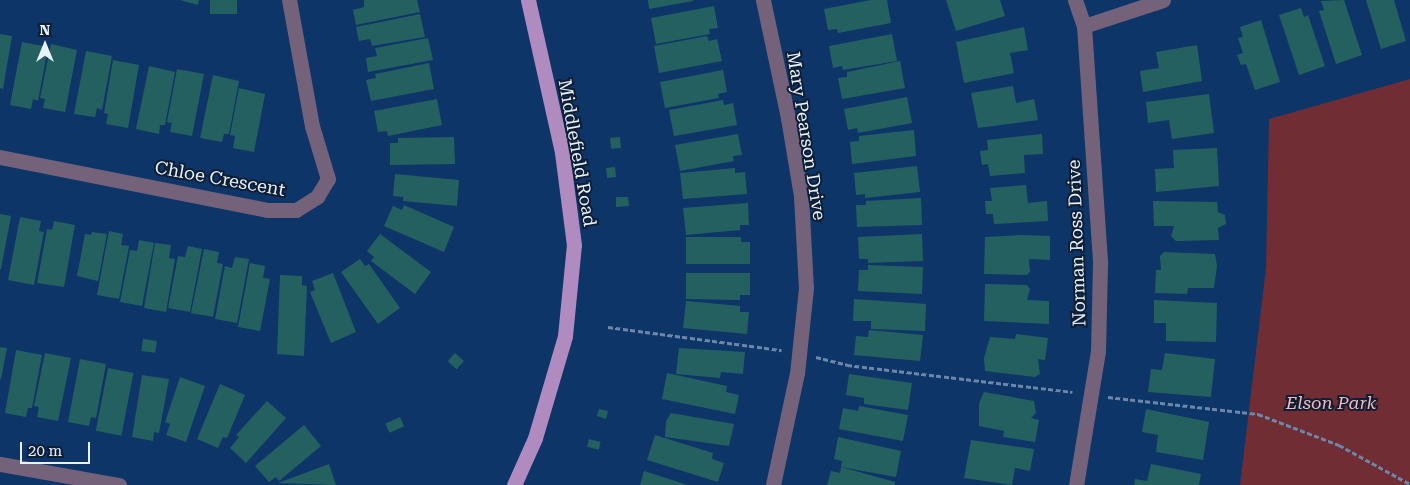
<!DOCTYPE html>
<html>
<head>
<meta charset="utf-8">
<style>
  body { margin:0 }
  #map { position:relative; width:1410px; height:485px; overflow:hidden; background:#0d3568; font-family:"Roboto Serif",serif }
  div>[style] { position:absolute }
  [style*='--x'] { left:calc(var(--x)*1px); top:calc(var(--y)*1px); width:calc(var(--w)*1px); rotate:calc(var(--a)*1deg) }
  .green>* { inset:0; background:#702d34 }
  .building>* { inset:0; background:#256061; transform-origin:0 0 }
  .path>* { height:3px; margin-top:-1.5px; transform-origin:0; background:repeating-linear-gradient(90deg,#6c87a9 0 5px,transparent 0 7.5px) }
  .minor>* { height:15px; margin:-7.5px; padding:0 7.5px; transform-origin:7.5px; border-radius:7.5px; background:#74627b }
  .major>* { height:15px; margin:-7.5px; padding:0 7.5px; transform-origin:7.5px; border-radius:7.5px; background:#b08bbf }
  span { translate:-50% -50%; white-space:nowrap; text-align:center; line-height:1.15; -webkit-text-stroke:4px #0d1e35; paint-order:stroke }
  .street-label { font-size:18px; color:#e8f1fe }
  .park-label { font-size:18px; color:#f7b8ba; font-style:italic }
  .north { position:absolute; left:20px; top:20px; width:50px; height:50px; -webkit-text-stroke:4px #0d1e35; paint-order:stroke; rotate:0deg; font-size:14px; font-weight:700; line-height:20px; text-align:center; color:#e8f1fe }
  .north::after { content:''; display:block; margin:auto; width:18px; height:22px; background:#e8f1fe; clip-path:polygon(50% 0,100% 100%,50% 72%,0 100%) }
  .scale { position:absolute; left:20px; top:442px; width:70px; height:22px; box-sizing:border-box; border:2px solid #e8f1fe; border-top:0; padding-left:6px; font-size:15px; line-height:18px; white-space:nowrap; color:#e8f1fe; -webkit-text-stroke:4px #0d1e35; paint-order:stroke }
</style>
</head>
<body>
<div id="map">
  <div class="green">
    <i style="clip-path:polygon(1410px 79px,1410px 485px,1240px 485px,1266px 268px,1269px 119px)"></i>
  </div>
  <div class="building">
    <i style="clip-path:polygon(180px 0,199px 0,198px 5px)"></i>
    <i style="left:210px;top:0;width:27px;height:14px"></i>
    <i style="clip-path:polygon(364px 0,417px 0,420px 12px,356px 25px,353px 10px,364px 7px)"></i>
    <i style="clip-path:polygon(648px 0,693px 0,693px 1px,649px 9px)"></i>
    <i style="clip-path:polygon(871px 0,887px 0,891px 23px,838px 33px,837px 29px,828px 30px,824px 9px)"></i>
    <i style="clip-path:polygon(946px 0,1000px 0,1005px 16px,956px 31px)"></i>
    <i style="clip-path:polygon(1344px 0,1362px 55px,1336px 64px,1319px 11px,1324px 10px,1321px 1px)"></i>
    <i style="clip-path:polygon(1366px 0,1394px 0,1406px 41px,1381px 49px)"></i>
    <i style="clip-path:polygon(714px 6px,718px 28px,709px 29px,710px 34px,656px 44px,651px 18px)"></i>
    <i style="clip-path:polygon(1301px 8px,1304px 17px,1308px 15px,1325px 66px,1299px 75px,1279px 15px)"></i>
    <i style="clip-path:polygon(420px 14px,425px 37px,372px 46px,370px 39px,359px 41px,356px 27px)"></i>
    <i style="clip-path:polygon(1261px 20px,1280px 82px,1255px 90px,1246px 64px,1241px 65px,1237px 55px,1243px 53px,1238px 38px,1243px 37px,1240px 27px)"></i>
    <i style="clip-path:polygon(1024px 27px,1028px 50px,1010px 53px,1014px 73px,964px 83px,956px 42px)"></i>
    <i style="clip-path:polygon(0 34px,12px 36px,3px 89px,0 88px)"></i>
    <i style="clip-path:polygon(892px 34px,897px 61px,843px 70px,842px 66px,833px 68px,829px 46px)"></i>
    <i style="clip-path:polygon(707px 36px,709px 41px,717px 39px,722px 61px,659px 73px,654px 46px)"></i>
    <i style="clip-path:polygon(428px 38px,433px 60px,368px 72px,366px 58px,377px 56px,375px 48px)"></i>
    <i style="clip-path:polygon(22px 42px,48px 47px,38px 101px,33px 99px,31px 109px,10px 105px)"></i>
    <i style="clip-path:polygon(51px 44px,77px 50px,65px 112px,43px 108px,45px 99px,40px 98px)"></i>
    <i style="clip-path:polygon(1197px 45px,1202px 81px,1143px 92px,1140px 71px,1159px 68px,1156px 52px)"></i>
    <i style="clip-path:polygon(86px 51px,112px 56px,102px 110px,97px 108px,95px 117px,74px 114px)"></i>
    <i style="clip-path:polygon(113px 60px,139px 65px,128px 128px,106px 124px,108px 114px,104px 113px)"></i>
    <i style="clip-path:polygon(900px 61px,905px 88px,842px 99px,838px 78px,847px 77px,847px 72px)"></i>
    <i style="clip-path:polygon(429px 63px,434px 89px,371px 101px,366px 80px,376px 78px,375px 74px)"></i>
    <i style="clip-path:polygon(149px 66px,175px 72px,165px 125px,160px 125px,159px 134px,136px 129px)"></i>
    <i style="clip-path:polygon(177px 69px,204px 74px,192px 136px,170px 132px,172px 123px,167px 122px)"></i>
    <i style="clip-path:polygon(723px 70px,727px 92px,718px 94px,719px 98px,665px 108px,660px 82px)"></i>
    <i style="clip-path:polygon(213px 75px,239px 81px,229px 134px,224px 134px,222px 142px,200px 138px)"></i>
    <i style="clip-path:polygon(1013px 86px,1016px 103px,1034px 99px,1038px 120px,978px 128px,971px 93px)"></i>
    <i style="clip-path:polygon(239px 88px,265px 94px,254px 152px,233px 148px,235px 136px,230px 135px)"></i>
    <i style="clip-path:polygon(1209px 94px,1214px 133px,1172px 139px,1169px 120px,1148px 123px,1146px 102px)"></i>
    <i style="clip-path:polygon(907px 97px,912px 123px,858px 133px,857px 128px,848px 130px,844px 109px)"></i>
    <i style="clip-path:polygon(437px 99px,442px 125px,388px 136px,387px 131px,378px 132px,374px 111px)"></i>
    <i style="clip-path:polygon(723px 100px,724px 105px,733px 103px,737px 125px,674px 136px,669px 110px)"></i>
    <i style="clip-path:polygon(914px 130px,916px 156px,852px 164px,850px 142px,859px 141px,859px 136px)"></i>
    <i style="clip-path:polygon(738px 134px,742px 155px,733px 156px,734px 161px,680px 171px,675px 145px)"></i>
    <i style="clip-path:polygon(1042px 134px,1043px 154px,1024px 155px,1025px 173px,990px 176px,988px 164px,982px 165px,980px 151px,988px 150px,987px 140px)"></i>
    <i style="clip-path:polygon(454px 137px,455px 164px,390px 165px,390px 143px,398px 143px,398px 138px)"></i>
    <i style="left:620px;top:137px;width:11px;height:10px;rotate:85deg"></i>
    <i style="clip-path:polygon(1217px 148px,1219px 186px,1156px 192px,1155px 169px,1174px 168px,1173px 150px)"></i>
    <i style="clip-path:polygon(917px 166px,920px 192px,865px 198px,865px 194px,856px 195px,854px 173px)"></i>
    <i style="left:615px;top:167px;width:10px;height:9px;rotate:84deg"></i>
    <i style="clip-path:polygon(735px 168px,735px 173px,745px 172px,747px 194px,683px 199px,680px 173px)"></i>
    <i style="clip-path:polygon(395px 174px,459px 180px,457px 206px,403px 201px,403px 197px,393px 196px)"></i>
    <i style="clip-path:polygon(1026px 185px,1028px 203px,1047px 201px,1048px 221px,994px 224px,993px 214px,986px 214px,985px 201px,992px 201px,990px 188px)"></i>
    <i style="clip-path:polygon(616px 197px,628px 197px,629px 206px,616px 207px)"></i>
    <i style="clip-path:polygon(921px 198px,922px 225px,857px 227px,856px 205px,866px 205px,866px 201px)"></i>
    <i style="clip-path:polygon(1153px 201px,1217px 202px,1218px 212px,1225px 215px,1226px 224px,1218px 228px,1219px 240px,1176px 241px,1171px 236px,1174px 226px,1154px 226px)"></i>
    <i style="clip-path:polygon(748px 203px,749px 225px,740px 225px,740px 230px,686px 235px,683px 208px)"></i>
    <i style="clip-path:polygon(404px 205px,454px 227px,444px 252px,384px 226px,393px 206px,402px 210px)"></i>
    <i style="clip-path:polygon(0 214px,11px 216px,1px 269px,0 269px)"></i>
    <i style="clip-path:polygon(20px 217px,41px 221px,39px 231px,44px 232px,34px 285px,8px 280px)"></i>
    <i style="clip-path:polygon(54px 221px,75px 225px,64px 287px,37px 283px,47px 229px,52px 230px)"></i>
    <i style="clip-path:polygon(109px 231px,123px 234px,121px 245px,129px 246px,119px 299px,97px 295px)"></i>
    <i style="clip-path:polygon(92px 232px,107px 234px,98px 281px,77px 276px,85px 234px,91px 235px)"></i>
    <i style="clip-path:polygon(380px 234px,431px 272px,415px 294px,371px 261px,374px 257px,367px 251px)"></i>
    <i style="clip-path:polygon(922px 234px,923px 261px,868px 263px,868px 259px,859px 259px,858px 237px)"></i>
    <i style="clip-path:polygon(1021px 235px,1050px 236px,1050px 260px,1029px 259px,1030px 272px,1027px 275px,984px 274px,985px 237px)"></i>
    <i style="clip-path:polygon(686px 237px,741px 237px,741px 242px,750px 242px,750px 264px,686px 264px)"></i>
    <i style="clip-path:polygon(139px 240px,154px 243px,142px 306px,120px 302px,130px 250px,137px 251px)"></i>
    <i style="clip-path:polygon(155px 243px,171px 245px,169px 258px,175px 259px,166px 312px,144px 308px)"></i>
    <i style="clip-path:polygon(188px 246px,202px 249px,190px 312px,168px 308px,178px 256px,185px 257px)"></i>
    <i style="clip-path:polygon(204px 249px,219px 252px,217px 263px,223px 264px,213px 317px,191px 313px)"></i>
    <i style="clip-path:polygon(1164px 252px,1215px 254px,1217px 266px,1214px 288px,1188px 288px,1187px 294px,1155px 293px,1156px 270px,1161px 270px,1160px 256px)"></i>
    <i style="clip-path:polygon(235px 257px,249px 259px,237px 323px,215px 319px,225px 266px,232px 268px)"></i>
    <i style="clip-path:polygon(360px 259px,365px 266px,369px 264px,400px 308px,378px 324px,341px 272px)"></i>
    <i style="clip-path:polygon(250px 263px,265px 266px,263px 278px,270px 279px,260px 331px,238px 327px)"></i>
    <i style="clip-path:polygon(868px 265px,923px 267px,922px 294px,858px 291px,859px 270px,868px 270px)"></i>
    <i style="clip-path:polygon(333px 273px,356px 332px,331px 343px,310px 292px,315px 290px,312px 281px)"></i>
    <i style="clip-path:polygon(686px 273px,750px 273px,750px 295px,740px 295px,740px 300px,686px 299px)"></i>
    <i style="clip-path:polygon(280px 275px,302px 276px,302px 285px,307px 286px,304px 356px,277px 354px)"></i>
    <i style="clip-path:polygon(985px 284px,1027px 285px,1030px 289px,1027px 300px,1049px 301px,1049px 324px,984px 321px)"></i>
    <i style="clip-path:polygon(854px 299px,926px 304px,925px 331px,871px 329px,871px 321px,853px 321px)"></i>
    <i style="clip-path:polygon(1154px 300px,1217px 303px,1216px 342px,1166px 341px,1166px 323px,1154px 323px)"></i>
    <i style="clip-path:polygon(686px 301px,740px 306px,740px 312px,749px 312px,747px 334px,683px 328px)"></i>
    <i style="clip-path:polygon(869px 330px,923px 335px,920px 361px,854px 355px,856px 336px,868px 337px)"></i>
    <i style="clip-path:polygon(1016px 334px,1048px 338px,1045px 360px,1038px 359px,1040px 374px,1035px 377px,985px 371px,984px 358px,990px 337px,1015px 339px)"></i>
    <i style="left:143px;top:339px;width:14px;height:12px;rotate:8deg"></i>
    <i style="clip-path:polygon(0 347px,7px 348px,1px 379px,0 379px)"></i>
    <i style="clip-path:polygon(679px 348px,745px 352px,743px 374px,721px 372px,720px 378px,676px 374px)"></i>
    <i style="clip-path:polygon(16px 350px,42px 355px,32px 408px,28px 408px,26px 417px,5px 413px)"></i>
    <i style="clip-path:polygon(45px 353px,71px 358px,58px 421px,37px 417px,39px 407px,34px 406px)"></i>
    <i style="left:455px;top:353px;width:12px;height:11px;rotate:42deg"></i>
    <i style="clip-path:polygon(1165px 353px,1215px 359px,1211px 397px,1148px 392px,1151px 369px,1162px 370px)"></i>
    <i style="clip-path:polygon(80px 359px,106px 364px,96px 418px,91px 417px,89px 426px,68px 422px)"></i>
    <i style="left:108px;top:368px;width:26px;height:64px;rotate:11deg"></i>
    <i style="clip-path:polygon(667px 373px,727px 386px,726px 392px,739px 395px,735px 414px,662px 399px)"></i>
    <i style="clip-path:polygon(849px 374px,912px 383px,908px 410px,864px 404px,864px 398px,846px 395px)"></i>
    <i style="clip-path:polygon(142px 375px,169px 379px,159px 433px,154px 432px,153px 441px,132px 437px)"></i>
    <i style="clip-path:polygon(180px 377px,205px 386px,186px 442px,166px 435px,170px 424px,165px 422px)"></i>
    <i style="clip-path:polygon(220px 384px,245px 395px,227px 438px,223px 437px,218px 448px,197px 439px)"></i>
    <i style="clip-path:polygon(984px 392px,1034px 401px,1036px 413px,1031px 418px,1039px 420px,1035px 442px,1003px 437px,1004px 431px,979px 426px,979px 403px)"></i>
    <i style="clip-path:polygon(267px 401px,286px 418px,246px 463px,230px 448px,239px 437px,236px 435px)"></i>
    <i style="clip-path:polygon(859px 406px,908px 415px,903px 441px,839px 429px,843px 408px,858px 411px)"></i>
    <i style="clip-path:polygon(599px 409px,608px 411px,606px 419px,597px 416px)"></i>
    <i style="clip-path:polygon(1146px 409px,1209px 422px,1203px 460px,1156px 452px,1158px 435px,1142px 432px)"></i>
    <i style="clip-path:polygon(671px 413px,734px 424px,729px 446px,665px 437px,666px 421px)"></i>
    <i style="left:400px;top:417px;width:10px;height:16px;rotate:66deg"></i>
    <i style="clip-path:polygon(304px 425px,321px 446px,279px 481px,276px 477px,269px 482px,255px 466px)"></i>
    <i style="clip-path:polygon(655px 435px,713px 453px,712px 459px,724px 463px,718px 482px,647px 460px)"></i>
    <i style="clip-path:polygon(838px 437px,901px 451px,896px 477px,841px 467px,842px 461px,834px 459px)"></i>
    <i style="left:589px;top:439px;width:12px;height:8px;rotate:14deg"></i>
    <i style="clip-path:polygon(971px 440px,1034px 449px,1030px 471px,1015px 468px,1012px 485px,964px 478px)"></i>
    <i style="clip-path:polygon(329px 464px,336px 485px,278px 483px)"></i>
    <i style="clip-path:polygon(1151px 464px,1201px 474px,1199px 485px,1134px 485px,1135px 479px,1147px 481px)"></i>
    <i style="clip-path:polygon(841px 467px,895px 482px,895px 485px,827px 485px,831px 471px,840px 473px)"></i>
    <i style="clip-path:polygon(644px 471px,688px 485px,640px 485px)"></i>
  </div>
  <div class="path">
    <i style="--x:608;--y:327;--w:175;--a:7.6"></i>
    <i style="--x:816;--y:357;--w:32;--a:14"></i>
    <i style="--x:847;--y:365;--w:227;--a:6.8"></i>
    <i style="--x:1108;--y:397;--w:151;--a:6.5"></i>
    <i style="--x:1258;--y:414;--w:87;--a:20.9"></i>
    <i style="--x:1339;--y:445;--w:81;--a:28.8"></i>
  </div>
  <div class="minor">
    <i style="--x:763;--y:0;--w:121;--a:78"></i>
    <i style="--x:788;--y:118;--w:79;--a:80.5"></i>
    <i style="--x:801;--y:196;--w:92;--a:86.9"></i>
    <i style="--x:806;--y:288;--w:85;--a:96"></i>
    <i style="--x:797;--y:373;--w:115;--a:102.1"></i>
    <i style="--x:1075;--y:0;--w:28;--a:71"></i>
    <i style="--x:1084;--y:26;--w:238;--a:86.1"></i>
    <i style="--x:1100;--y:263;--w:88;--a:91.3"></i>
    <i style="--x:1098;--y:351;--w:136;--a:99.3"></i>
    <i style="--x:1084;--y:26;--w:83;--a:-18.2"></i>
    <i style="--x:0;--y:157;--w:273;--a:11.2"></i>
    <i style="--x:268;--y:210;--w:28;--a:0"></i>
    <i style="--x:296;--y:210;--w:25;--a:-32"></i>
    <i style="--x:317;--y:197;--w:21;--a:-59"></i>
    <i style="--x:328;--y:179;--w:55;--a:-106.8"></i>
    <i style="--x:312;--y:126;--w:128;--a:-100.3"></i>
    <i style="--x:0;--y:464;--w:121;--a:10"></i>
  </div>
  <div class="major">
    <i style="--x:514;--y:485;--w:51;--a:-65.9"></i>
    <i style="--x:535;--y:438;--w:106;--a:-73.6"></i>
    <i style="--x:565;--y:336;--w:91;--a:-84.4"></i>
    <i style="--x:574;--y:245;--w:94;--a:-97.4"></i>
    <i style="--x:562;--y:152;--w:156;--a:-102.6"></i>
  </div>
  <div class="street-label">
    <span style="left:806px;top:136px;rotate:81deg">Mary Pearson Drive</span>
    <span style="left:577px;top:153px;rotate:80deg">Middlefield Road</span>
    <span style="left:220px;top:179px;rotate:10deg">Chloe Crescent</span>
    <span style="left:1077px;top:243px;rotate:-92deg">Norman Ross Drive</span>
  </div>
  <div class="park-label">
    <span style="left:1331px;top:403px">Elson Park</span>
  </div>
  <div class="north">N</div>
  <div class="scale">20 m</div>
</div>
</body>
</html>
